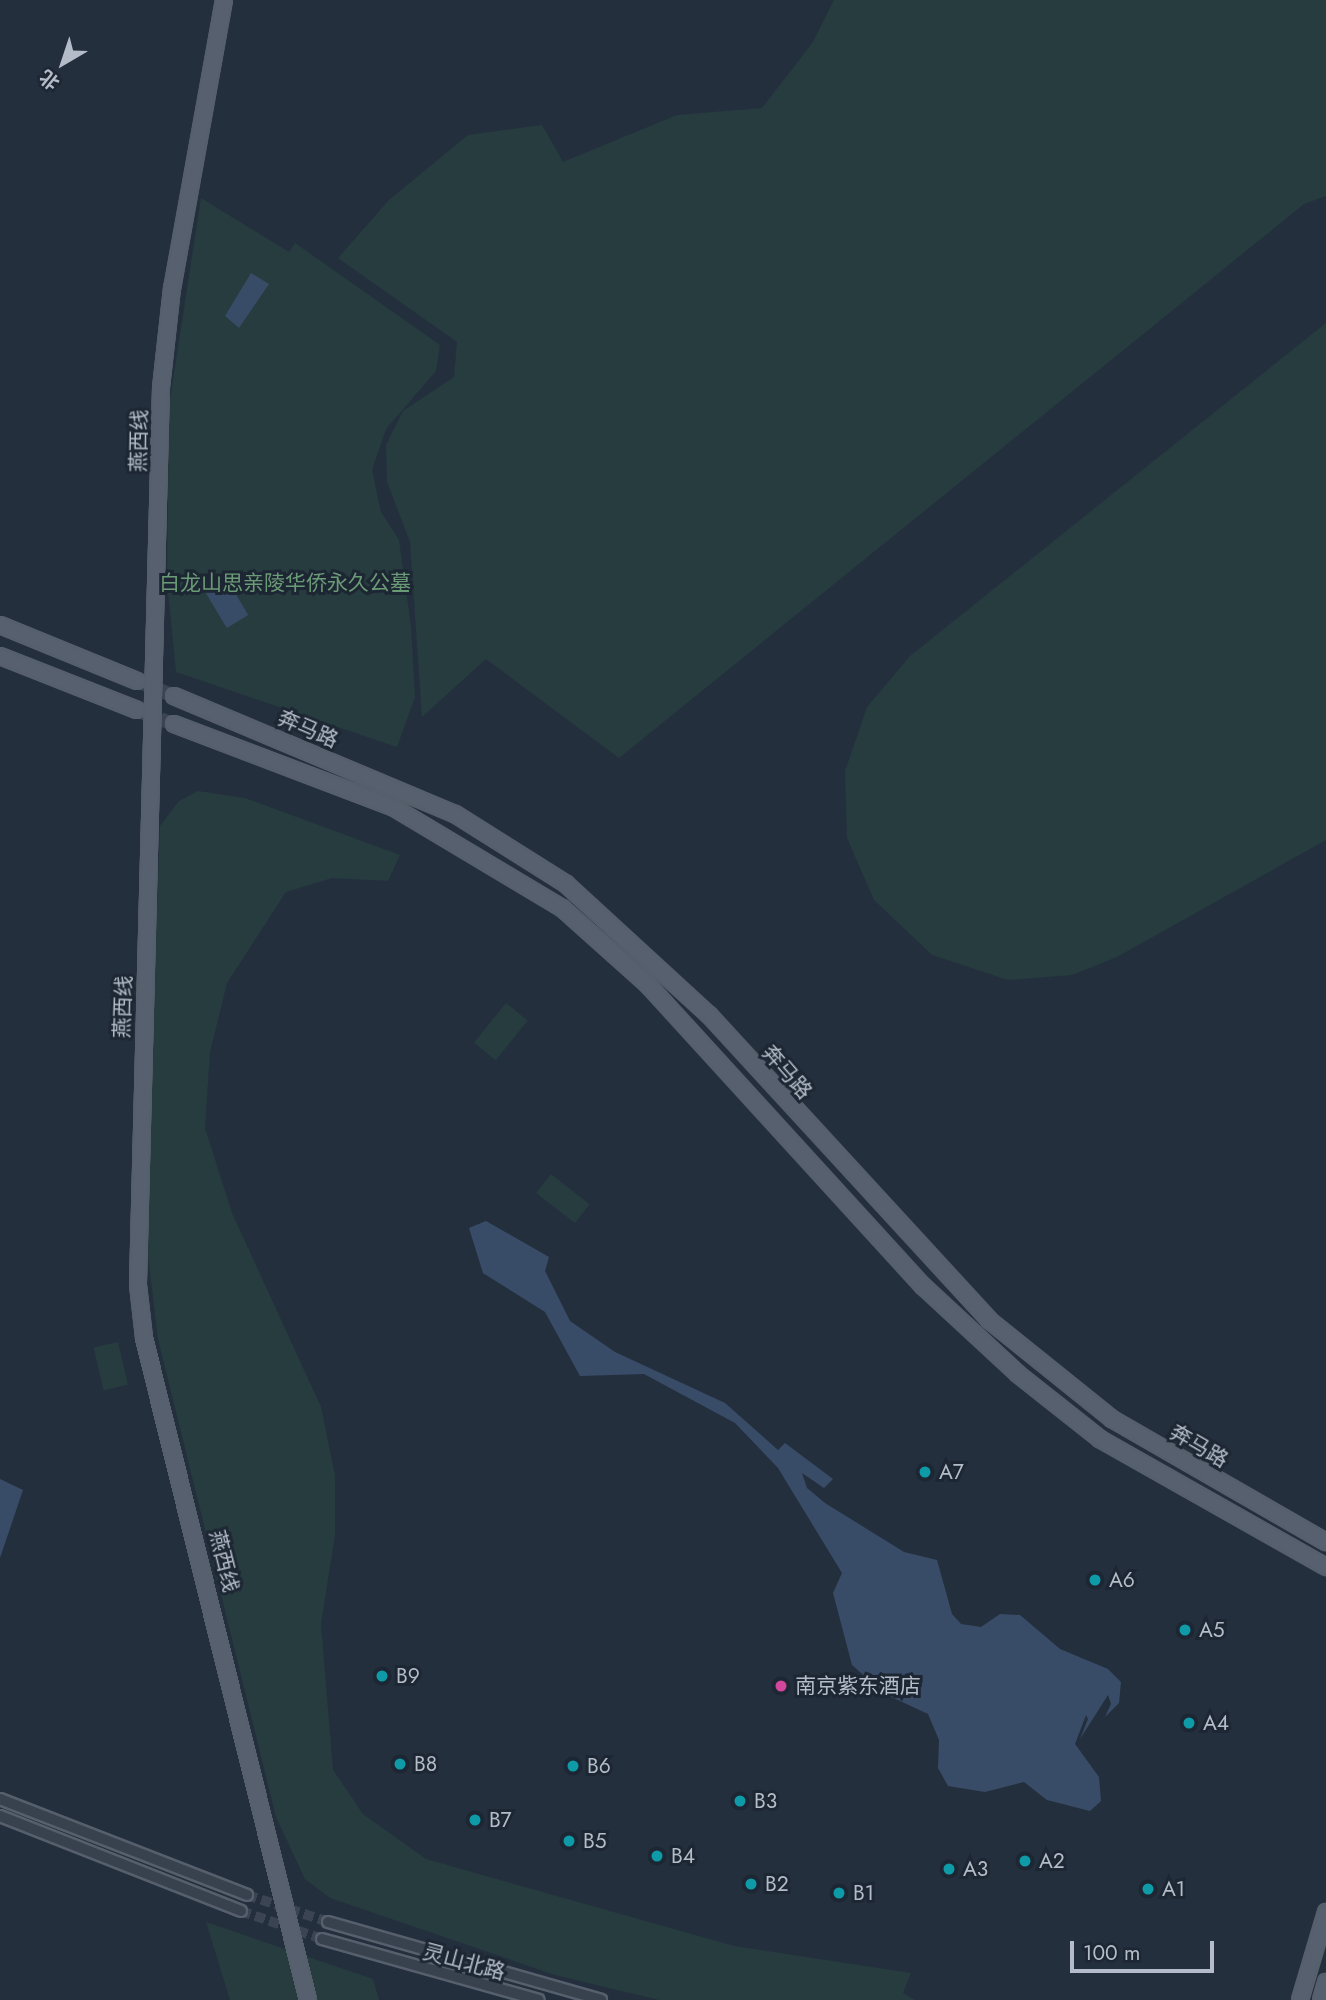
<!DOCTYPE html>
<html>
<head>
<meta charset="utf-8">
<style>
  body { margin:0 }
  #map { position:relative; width:1326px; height:2000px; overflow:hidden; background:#242f3e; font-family:Jost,"Noto Sans SC",sans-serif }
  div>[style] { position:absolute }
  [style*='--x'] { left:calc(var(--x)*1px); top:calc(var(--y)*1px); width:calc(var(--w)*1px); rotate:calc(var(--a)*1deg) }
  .green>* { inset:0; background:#263c3f; transform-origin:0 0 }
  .water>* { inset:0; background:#394c67; transform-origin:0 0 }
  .minor-tunnel>* { height:10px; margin-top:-5px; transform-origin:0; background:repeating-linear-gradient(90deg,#3a4453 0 10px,transparent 0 15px) }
  .major-tunnel>* { height:14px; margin-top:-7px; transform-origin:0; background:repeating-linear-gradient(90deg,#3a4453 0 14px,transparent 0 21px) }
  .roads { filter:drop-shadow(2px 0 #565f6c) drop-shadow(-2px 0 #565f6c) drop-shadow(0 2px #565f6c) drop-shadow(0 -2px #565f6c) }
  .minor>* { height:10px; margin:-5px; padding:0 5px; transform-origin:5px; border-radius:5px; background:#38414e }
  .major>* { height:14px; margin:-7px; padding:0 7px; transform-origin:7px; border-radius:7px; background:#56606e }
  .dots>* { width:19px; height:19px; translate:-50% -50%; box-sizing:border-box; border:4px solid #1d2633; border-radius:50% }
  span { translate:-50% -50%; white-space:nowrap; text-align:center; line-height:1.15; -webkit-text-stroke:6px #1d2633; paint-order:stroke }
  .street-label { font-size:21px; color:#b4bcc9 }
  .park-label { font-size:21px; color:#6b9a76 }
  .poi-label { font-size:21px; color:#b4bcc9 }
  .left { translate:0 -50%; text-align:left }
  .north { position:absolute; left:28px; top:28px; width:70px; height:70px; -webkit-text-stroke:5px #1d2633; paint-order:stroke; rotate:219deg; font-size:19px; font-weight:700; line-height:28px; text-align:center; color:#b4bcc9 }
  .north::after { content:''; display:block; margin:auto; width:24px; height:32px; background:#b4bcc9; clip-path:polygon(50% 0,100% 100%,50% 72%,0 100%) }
  .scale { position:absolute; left:1070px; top:1941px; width:144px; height:32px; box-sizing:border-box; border:4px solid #b4bcc9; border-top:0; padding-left:9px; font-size:21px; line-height:24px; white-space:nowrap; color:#b4bcc9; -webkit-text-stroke:5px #1d2633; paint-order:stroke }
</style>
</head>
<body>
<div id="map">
  <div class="green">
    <i style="clip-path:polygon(834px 0,1326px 0,1326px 196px,1304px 204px,619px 758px,486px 659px,422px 717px,410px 542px,387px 482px,386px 445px,403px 411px,454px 377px,457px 342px,338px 258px,389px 200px,468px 135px,542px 125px,563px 162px,677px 115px,762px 108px,813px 42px)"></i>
    <i style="clip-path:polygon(201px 198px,289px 252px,295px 243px,440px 345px,436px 371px,386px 429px,372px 470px,381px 512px,399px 540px,411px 626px,415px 697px,397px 747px,176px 672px,167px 582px,169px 406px)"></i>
    <i style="clip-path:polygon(1326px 323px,1326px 840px,1117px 957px,1072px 975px,1008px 980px,932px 955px,874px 900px,847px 838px,845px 771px,867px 707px,910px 656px)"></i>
    <i style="clip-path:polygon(198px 791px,245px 798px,400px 855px,388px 881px,332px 878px,286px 892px,227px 983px,210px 1052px,205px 1128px,232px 1213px,321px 1407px,335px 1475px,335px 1535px,321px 1624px,333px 1770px,363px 1814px,426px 1859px,734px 1946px,911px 1973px,903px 1993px,915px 2000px,659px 2000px,555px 1975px,330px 1898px,305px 1879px,276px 1817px,158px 1339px,145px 1231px,160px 826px,179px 801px)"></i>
    <i style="left:506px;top:1003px;width:28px;height:51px;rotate:39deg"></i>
    <i style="left:551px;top:1174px;width:49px;height:24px;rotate:38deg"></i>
    <i style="left:118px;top:1342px;width:44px;height:25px;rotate:77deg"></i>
    <i style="clip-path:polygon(206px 1922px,373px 1979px,379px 2000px,230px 2000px)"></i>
  </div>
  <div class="water">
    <i style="clip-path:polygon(251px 273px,269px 284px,239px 328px,225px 316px)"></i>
    <i style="left:223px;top:573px;width:49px;height:25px;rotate:59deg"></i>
    <i style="clip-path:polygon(486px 1221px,549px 1257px,545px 1271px,570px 1321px,615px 1352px,725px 1403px,778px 1450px,785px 1443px,833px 1479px,824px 1488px,802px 1473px,807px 1488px,825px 1503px,904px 1552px,937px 1560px,952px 1614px,961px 1624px,981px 1627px,1000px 1614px,1020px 1615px,1060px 1649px,1108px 1669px,1121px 1682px,1119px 1703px,1105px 1717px,1111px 1704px,1108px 1695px,1080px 1739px,1088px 1719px,1086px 1715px,1075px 1744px,1099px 1777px,1101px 1801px,1090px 1811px,1047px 1800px,1024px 1782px,985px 1792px,948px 1786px,938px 1768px,939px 1740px,928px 1714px,885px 1694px,852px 1665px,833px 1593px,842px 1573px,778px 1468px,735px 1423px,644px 1374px,580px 1376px,545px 1312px,483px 1273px,469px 1228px)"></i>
    <i style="clip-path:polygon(0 1479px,23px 1490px,0 1558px)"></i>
  </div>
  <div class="minor-tunnel">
    <i style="--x:247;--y:1895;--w:85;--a:18.4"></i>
    <i style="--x:241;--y:1911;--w:86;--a:19.1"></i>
  </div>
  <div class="major-tunnel">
    <i style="--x:137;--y:681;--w:40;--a:22"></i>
    <i style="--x:141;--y:712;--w:35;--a:20"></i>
  </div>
  <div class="roads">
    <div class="minor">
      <i style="--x:0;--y:1799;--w:265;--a:21.2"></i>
      <i style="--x:0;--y:1816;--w:259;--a:21.5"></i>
      <i style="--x:328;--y:1922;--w:284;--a:15.9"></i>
      <i style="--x:322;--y:1939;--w:225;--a:15.7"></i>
    </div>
    <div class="major">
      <i style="--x:224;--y:0;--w:293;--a:100.2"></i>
      <i style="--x:172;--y:288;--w:100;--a:96.3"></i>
      <i style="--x:161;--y:387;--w:898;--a:91.47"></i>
      <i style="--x:138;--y:1285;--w:53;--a:83.5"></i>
      <i style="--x:144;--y:1338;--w:682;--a:76.09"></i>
      <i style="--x:0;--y:625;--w:148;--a:22.2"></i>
      <i style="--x:0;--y:656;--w:147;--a:21.5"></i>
      <i style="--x:174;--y:696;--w:305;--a:22.8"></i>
      <i style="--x:455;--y:814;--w:131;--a:32.2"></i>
      <i style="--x:566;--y:884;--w:194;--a:42.5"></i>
      <i style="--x:709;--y:1015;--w:414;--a:47.4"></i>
      <i style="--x:989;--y:1320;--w:158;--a:38.8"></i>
      <i style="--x:1112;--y:1419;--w:247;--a:29.9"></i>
      <i style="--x:174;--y:724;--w:234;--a:20.8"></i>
      <i style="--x:393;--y:807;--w:197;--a:30.9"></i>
      <i style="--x:562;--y:908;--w:115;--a:41.8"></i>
      <i style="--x:648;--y:985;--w:408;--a:47.6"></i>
      <i style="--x:923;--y:1286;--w:129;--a:42.8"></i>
      <i style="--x:1018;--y:1374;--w:105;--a:38.4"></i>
      <i style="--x:1100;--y:1439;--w:260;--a:29.5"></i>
      <i style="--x:1300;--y:2000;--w:92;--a:-73.5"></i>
      <i style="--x:1321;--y:2000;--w:19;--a:-74"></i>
    </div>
  </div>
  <div class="dots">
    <i style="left:925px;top:1472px;background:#0f9aa8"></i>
    <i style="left:1095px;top:1580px;background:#0f9aa8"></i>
    <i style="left:1185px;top:1630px;background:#0f9aa8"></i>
    <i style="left:382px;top:1676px;background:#0f9aa8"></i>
    <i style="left:781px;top:1686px;background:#d1479c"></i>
    <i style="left:1189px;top:1723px;background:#0f9aa8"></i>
    <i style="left:400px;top:1764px;background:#0f9aa8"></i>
    <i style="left:573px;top:1766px;background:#0f9aa8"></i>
    <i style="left:740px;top:1801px;background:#0f9aa8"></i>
    <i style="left:475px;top:1820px;background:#0f9aa8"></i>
    <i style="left:569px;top:1841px;background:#0f9aa8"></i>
    <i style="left:657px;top:1856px;background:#0f9aa8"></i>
    <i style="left:1025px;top:1861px;background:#0f9aa8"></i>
    <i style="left:949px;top:1869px;background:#0f9aa8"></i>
    <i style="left:751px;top:1884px;background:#0f9aa8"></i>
    <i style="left:1148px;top:1889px;background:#0f9aa8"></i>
    <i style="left:839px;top:1893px;background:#0f9aa8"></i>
  </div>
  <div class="street-label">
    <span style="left:139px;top:441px;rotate:-89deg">燕西线</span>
    <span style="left:308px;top:729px;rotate:23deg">奔马路</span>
    <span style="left:123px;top:1007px;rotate:-88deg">燕西线</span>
    <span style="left:787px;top:1072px;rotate:49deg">奔马路</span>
    <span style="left:1199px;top:1446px;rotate:30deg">奔马路</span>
    <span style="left:224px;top:1561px;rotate:76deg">燕西线</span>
    <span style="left:464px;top:1962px;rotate:15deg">灵山北路</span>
  </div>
  <div class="park-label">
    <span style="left:285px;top:583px">白龙山思亲陵华侨永久公墓</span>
  </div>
  <div class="poi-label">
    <span class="left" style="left:939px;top:1472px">A7</span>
    <span class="left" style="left:1109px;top:1580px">A6</span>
    <span class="left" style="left:1199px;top:1630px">A5</span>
    <span class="left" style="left:396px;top:1676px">B9</span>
    <span class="left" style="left:795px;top:1686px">南京紫东酒店</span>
    <span class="left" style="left:1203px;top:1723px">A4</span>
    <span class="left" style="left:414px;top:1764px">B8</span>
    <span class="left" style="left:587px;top:1766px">B6</span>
    <span class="left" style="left:754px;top:1801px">B3</span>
    <span class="left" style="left:489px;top:1820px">B7</span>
    <span class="left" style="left:583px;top:1841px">B5</span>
    <span class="left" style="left:671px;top:1856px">B4</span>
    <span class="left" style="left:1039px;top:1861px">A2</span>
    <span class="left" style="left:963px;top:1869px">A3</span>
    <span class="left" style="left:765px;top:1884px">B2</span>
    <span class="left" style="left:1162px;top:1889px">A1</span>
    <span class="left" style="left:853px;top:1893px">B1</span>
  </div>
  <div class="north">北</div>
  <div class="scale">100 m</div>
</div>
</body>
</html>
